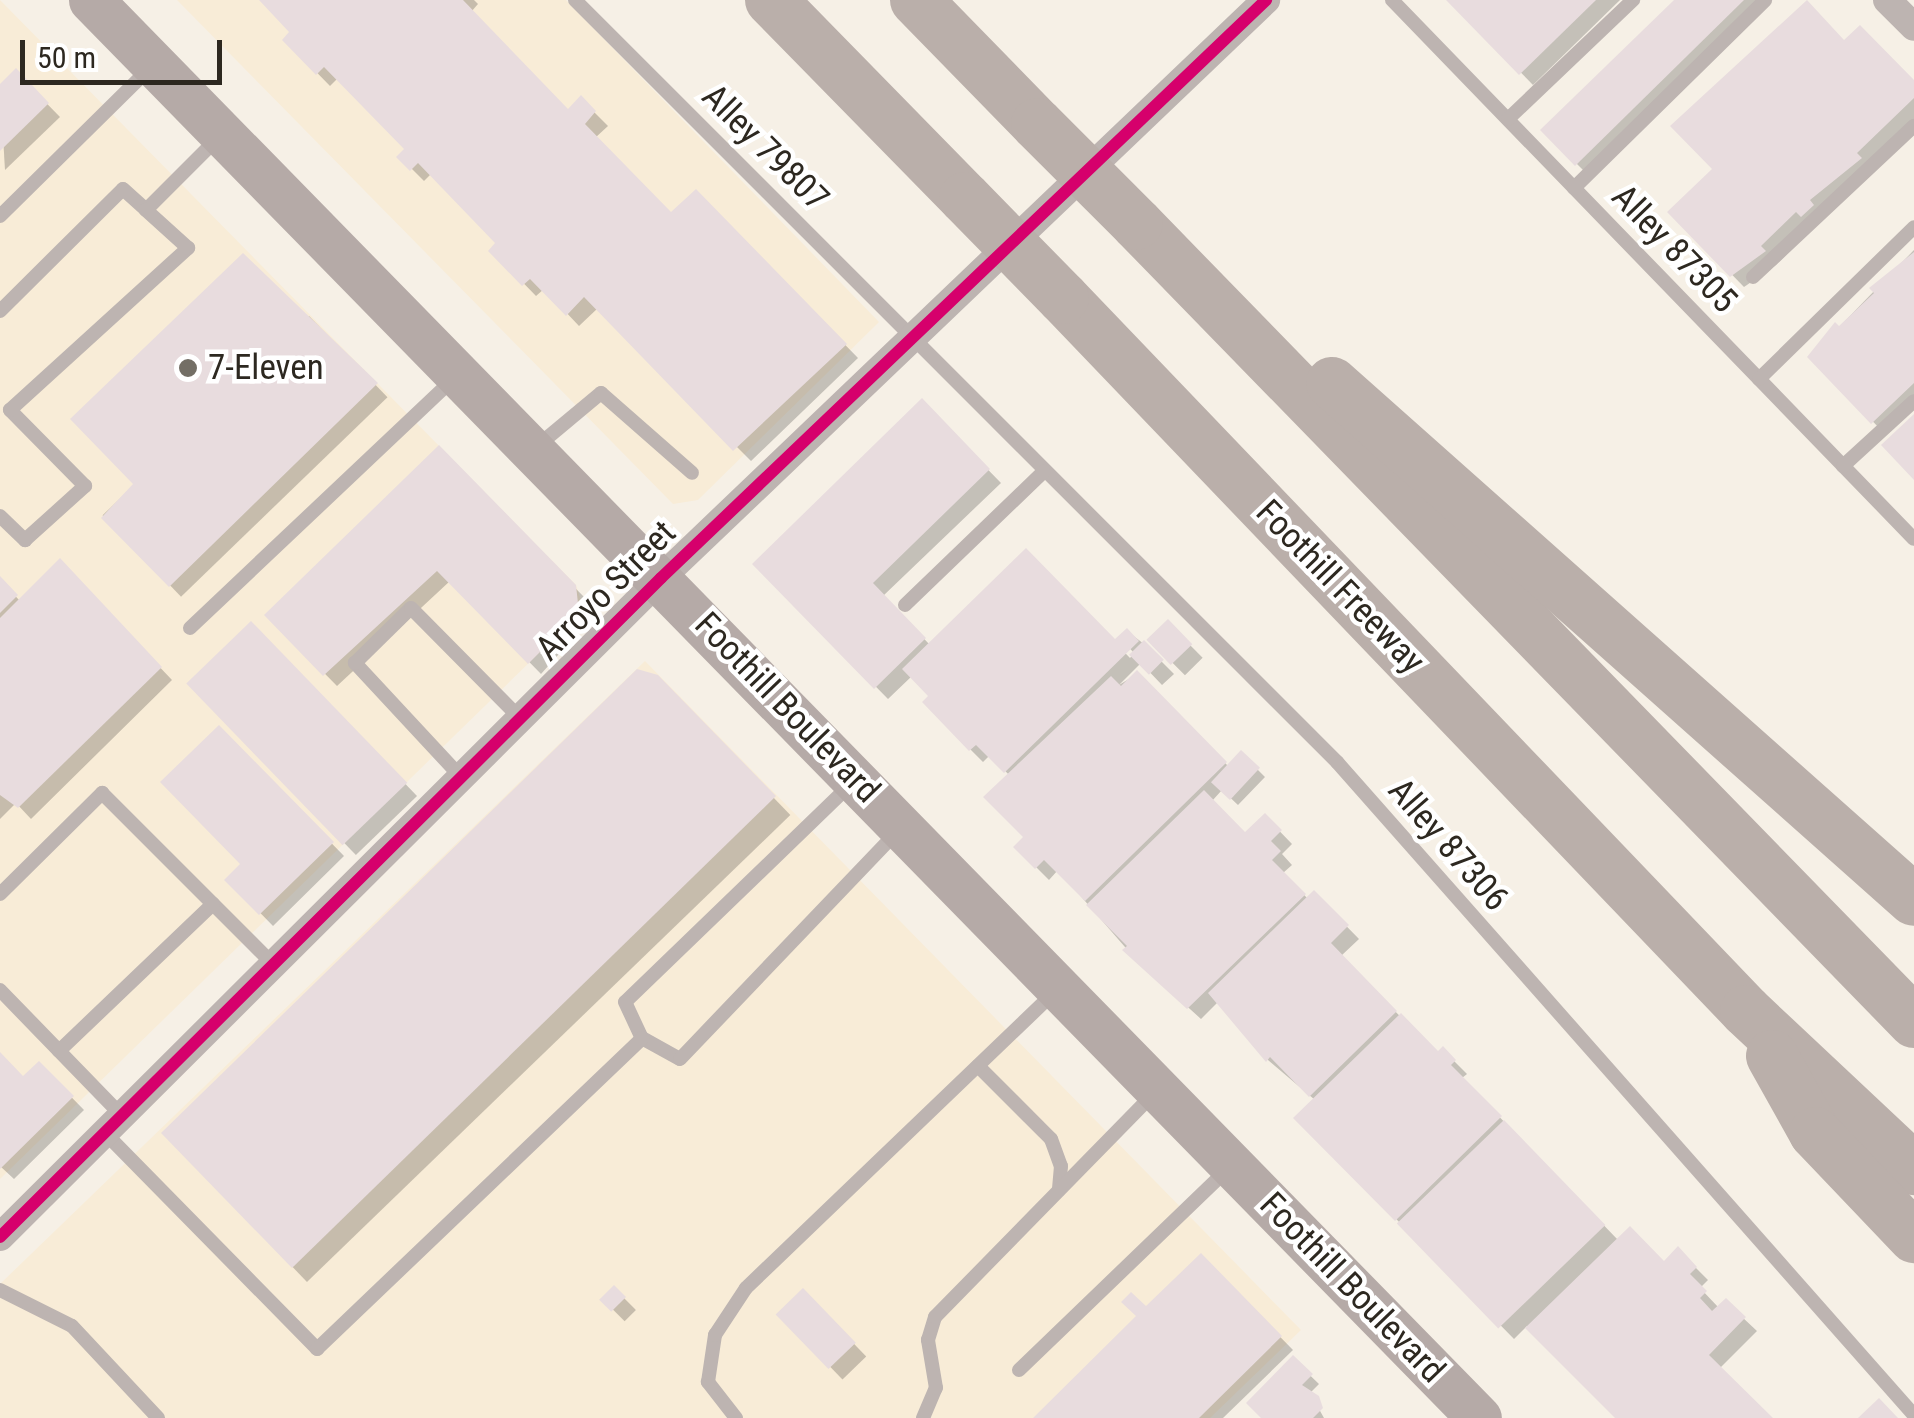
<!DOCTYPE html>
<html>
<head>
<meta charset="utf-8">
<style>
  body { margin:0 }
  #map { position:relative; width:1914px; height:1418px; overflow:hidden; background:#f6f0e6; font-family:"Roboto Condensed",sans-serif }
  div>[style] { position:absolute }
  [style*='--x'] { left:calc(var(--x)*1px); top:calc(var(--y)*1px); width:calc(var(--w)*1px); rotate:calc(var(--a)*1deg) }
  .built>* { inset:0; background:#f8ecd7 }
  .shadow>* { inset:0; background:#0003; transform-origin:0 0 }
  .building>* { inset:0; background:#e8dcde; transform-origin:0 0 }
  .lane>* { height:14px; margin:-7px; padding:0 7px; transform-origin:7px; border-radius:7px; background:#bdb4b1 }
  .street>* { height:28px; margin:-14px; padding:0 14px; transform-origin:14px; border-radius:14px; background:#bdb4b1 }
  .primary>* { height:45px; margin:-22.5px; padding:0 22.5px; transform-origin:22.5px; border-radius:22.5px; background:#b5aaa7 }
  .highway>* { height:52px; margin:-26px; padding:0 26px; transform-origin:26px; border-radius:26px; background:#baafaa }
  .highway-bridge>* { height:52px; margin:-26px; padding:0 26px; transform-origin:26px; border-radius:26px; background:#baafaa }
  .cycleway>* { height:12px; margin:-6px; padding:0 6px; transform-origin:6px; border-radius:6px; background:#d6006c }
  .dots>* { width:28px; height:28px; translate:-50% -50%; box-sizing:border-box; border:5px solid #fff; border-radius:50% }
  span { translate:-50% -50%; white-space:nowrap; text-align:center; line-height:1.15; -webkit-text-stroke:9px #fff; paint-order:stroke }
  .street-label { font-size:35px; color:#2d2820 }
  .poi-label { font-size:35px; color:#2d2820 }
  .left { translate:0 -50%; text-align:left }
  .scale { position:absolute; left:20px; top:40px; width:202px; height:45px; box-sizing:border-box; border:5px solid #2d2820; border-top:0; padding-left:12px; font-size:30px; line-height:35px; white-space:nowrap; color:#2d2820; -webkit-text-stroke:8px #fff; paint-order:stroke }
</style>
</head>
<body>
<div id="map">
  <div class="built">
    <i style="clip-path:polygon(0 0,576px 585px,582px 603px,575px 618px,0 1179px)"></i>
    <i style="clip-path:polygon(177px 0,566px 0,879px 322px,698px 500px,673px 504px)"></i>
    <i style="clip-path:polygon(645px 661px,1301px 1330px,1210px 1418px,0 1418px,0 1284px)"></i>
  </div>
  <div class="shadow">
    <i style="clip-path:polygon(262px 0,474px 0,478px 4px,471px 12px,568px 112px,581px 99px,608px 126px,595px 138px,672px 216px,696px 192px,858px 358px,751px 461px,598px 308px,579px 326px,544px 289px,536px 296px,492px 251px,499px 243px,432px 173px,424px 181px,400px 157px,407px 149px,338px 78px,330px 86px,285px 40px,293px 32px)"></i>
    <i style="clip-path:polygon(1450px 0,1620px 0,1533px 85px)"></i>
    <i style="clip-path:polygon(1677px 0,1766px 0,1589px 176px,1543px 130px)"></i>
    <i style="clip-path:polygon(1845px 43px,1914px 83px,1914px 122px,1776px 265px,1744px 287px,1671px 212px)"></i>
    <i style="clip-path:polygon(16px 72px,60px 117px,5px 170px,0 87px)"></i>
    <i style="clip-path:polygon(1914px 250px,1914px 406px,1885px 434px,1810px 357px)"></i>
    <i style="left:309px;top:316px;width:113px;height:287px;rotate:46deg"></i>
    <i style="clip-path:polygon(922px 402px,1001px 483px,883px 596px,930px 645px,1026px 551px,1130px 658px,1134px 653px,1120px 638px,1127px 631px,1144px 644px,1174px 674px,1162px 685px,1141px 663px,1119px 685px,1137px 674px,1229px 767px,1242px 754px,1265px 777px,1238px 805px,1222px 790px,1212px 801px,1245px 835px,1265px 816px,1292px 844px,1282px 854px,1292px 865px,1283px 873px,1308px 899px,1314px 893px,1359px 939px,1341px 956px,1438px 1055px,1443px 1050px,1467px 1074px,1462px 1078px,1618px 1240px,1664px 1264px,1678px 1250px,1708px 1280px,1700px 1288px,1719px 1308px,1726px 1302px,1757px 1331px,1719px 1369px,1769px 1418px,1620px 1418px,1527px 1326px,1514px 1339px,1297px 1118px,1315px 1100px,1268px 1060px,1218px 1002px,1201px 1019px,1138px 962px,1058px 870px,1049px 880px,1016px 847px,1026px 838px,1010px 776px,990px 755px,983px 762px,971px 750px,925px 702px,932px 696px,912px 676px,888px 699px,755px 564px)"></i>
    <i style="clip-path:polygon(438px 449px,587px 600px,593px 616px,541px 674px,450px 581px,337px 686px,267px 615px)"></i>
    <i style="clip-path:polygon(60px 562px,172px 680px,31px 819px,16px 803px,0 819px,0 580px,20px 601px)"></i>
    <i style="left:1168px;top:623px;width:49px;height:25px;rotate:45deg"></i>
    <i style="left:251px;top:624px;width:239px;height:85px;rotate:46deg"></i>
    <i style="left:657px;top:677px;width:192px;height:672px;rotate:46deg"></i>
    <i style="clip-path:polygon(219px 728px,344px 856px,273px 926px,228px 880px,244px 864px)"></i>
    <i style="clip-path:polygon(0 1056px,24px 1080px,39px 1064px,84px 1110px,14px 1179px,0 1166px)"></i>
    <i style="clip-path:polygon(1201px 1256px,1293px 1350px,1223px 1418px,1036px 1418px)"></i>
    <i style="left:614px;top:1288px;width:31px;height:16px;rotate:45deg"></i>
    <i style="left:803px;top:1291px;width:91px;height:33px;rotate:46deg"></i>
    <i style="clip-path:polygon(1293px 1359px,1319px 1384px,1310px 1393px,1324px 1418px,1264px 1418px)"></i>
  </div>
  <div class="building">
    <i style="clip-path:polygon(259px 0,463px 0,568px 109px,581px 95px,596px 111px,585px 124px,671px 212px,696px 189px,847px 344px,733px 451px,584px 297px,566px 316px,530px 279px,522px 286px,488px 251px,495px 243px,418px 163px,410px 171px,396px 157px,404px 149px,324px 67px,316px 75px,282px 40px,289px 32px)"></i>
    <i style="clip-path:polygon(1446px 0,1596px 0,1519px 75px)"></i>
    <i style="clip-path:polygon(1674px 0,1744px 0,1575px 166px,1540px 130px)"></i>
    <i style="clip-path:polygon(1807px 0,1844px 40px,1860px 25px,1914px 80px,1914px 98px,1857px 153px,1862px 158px,1810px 200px,1814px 205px,1801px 217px,1796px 212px,1761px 246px,1766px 251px,1730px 277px,1667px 212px,1712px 169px,1670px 126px)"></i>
    <i style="clip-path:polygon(16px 68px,49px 103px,0 151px,0 84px)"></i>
    <i style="clip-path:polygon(1914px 252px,1914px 383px,1871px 424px,1807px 357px,1835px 322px,1839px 326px,1874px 293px,1869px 288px)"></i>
    <i style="clip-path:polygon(243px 253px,378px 383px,169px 587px,101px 518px,133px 484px,70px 419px)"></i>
    <i style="clip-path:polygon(922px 398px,990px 469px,873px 583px,926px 638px,874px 689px,752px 564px)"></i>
    <i style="clip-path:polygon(1914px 414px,1914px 480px,1881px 445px)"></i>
    <i style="clip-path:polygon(439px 445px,576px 585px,579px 613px,528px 664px,437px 571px,323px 676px,264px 615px)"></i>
    <i style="clip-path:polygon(1026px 548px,1115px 639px,1127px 628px,1139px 641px,1004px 773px,976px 745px,969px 751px,922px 702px,928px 696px,902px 669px)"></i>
    <i style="clip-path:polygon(60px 558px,162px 667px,18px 808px,0 795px,0 618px)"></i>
    <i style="clip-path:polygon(0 576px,18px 595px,0 613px)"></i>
    <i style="left:1168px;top:619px;width:35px;height:30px;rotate:46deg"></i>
    <i style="left:251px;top:621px;width:225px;height:90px;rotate:46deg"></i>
    <i style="left:1144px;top:640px;width:28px;height:21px;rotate:45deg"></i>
    <i style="clip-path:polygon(637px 669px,658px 675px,776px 796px,292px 1268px,161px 1133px)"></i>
    <i style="clip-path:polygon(1137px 670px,1227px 762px,1085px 901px,1044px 860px,1035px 869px,1013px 847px,1023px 837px,983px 797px,1111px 676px,1121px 686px)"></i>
    <i style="clip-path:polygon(219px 725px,334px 842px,259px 915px,224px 880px,240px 864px,160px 782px)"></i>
    <i style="left:1241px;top:750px;width:26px;height:44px;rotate:43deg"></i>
    <i style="clip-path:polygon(1204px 790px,1245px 832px,1265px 813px,1282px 830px,1271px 841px,1281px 851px,1272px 860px,1306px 894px,1187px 1009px,1122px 950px,1127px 946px,1086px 905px)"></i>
    <i style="clip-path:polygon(1314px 890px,1349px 925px,1331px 943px,1397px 1011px,1309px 1097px,1270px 1057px,1266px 1062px,1208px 993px)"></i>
    <i style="clip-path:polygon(1401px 1013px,1438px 1051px,1443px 1046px,1456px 1060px,1451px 1065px,1502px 1116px,1395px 1221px,1293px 1118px)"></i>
    <i style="clip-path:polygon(0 1052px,23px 1076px,39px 1061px,74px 1096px,0 1169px)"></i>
    <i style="left:1504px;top:1120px;width:146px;height:149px;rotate:46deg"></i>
    <i style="clip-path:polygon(1630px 1226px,1664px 1261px,1678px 1246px,1697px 1267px,1690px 1274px,1707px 1291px,1700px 1298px,1712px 1311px,1726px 1298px,1746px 1317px,1709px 1355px,1773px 1418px,1615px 1418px,1525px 1328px)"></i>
    <i style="clip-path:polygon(1201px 1253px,1282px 1336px,1199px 1418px,1033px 1418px,1136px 1316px,1121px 1302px,1131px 1292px,1146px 1306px)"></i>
    <i style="left:614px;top:1285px;width:17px;height:21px;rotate:45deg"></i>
    <i style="left:803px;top:1288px;width:76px;height:38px;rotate:46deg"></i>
    <i style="clip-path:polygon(1293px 1355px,1313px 1374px,1302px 1385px,1319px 1396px,1323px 1408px,1313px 1418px,1261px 1418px,1246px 1403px)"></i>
    <i style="clip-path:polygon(1879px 1398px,1898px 1418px,1858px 1418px)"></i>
  </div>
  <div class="lane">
    <i style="--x:575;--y:0;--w:1078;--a:45"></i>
    <i style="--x:1337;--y:762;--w:871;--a:48.54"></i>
    <i style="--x:1392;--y:0;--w:750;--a:45.92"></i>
    <i style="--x:1508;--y:119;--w:173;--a:-43.6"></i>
    <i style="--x:1574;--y:188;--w:268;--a:-44.5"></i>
    <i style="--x:0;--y:216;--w:211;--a:-44.6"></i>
    <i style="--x:1753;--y:277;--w:221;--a:-43.2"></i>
    <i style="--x:0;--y:311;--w:173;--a:-44.8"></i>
    <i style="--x:123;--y:189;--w:31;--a:42"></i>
    <i style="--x:146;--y:210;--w:100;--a:-45"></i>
    <i style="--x:1759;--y:379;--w:217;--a:-44.4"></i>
    <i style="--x:535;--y:448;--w:86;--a:-39.8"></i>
    <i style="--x:601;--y:393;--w:121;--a:41.3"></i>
    <i style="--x:1843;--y:466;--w:96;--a:-42.5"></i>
    <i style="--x:0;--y:516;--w:35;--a:44"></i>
    <i style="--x:25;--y:540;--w:81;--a:-42"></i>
    <i style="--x:85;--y:486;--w:107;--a:-134.6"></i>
    <i style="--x:10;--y:410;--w:241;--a:-42.3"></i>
    <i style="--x:188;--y:248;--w:57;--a:-137.9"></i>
    <i style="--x:905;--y:605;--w:192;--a:-43.9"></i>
    <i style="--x:190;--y:628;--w:365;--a:-43.4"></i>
    <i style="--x:461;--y:777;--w:156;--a:-132.9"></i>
    <i style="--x:355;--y:663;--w:78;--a:-44.5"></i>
    <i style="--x:411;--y:608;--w:155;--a:45.3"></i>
    <i style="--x:852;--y:783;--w:315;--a:136"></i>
    <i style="--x:625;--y:1002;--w:40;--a:65"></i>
    <i style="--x:642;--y:1038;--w:43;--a:28.9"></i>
    <i style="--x:680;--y:1059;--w:315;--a:-46.3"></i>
    <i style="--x:0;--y:894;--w:144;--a:-44.7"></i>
    <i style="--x:102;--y:793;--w:242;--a:45"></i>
    <i style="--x:0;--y:990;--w:174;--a:45.9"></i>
    <i style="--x:59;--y:1051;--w:213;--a:-43.7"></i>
    <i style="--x:978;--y:1066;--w:103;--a:45"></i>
    <i style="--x:1051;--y:1139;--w:29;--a:70"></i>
    <i style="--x:1061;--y:1166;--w:24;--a:95"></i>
    <i style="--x:105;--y:1133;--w:303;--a:45.5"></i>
    <i style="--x:317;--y:1349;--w:450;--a:-43.7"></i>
    <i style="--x:0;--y:1290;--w:80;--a:26.6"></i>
    <i style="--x:72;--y:1326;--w:126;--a:46.9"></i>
    <i style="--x:1019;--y:1370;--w:290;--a:-43.9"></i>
    <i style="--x:736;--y:1418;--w:46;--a:-127.9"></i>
    <i style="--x:708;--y:1382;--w:48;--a:-81.5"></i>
    <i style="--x:715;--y:1335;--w:56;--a:-56.6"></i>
    <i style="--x:746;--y:1288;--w:429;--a:-43.8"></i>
    <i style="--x:923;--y:1418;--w:33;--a:-67"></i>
    <i style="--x:936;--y:1388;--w:49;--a:-99.5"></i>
    <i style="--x:928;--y:1340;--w:24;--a:-73"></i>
    <i style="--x:935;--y:1317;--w:313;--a:-45.6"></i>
  </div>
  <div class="street">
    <i style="--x:1887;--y:0;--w:38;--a:45"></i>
    <i style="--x:0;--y:1237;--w:933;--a:-44.91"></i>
    <i style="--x:661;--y:578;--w:837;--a:-43.69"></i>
  </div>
  <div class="primary">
    <i style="--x:91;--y:0;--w:1984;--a:45.61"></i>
  </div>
  <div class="highway">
    <i style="--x:771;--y:0;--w:277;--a:45.6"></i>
    <i style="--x:916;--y:0;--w:173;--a:45.7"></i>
    <i style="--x:1137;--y:224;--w:1114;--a:45.76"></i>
    <i style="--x:1063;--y:298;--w:987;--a:46.23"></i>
    <i style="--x:1746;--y:1011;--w:231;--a:43.2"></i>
    <i style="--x:1332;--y:383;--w:778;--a:41.62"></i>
    <i style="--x:1772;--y:1056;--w:88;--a:60.8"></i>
    <i style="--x:1815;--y:1133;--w:144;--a:46.4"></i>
  </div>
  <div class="highway-bridge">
    <i style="--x:1037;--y:124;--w:141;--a:45"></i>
    <i style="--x:965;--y:198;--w:140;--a:45.6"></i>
  </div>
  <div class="cycleway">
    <i style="--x:0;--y:1237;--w:933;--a:-44.91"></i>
    <i style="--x:661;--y:578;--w:837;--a:-43.69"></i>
  </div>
  <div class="dots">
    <i style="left:188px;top:368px;background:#736e65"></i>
  </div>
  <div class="street-label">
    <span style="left:765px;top:148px;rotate:45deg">Alley 79807</span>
    <span style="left:1674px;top:249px;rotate:46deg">Alley 87305</span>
    <span style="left:1340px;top:587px;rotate:46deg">Foothill Freeway</span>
    <span style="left:606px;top:591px;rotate:-45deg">Arroyo Street</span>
    <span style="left:787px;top:708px;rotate:46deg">Foothill Boulevard</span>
    <span style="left:1448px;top:845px;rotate:49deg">Alley 87306</span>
    <span style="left:1352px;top:1288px;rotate:46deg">Foothill Boulevard</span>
  </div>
  <div class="poi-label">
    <span class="left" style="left:208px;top:368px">7-Eleven</span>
  </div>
  <div class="scale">50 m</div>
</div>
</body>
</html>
